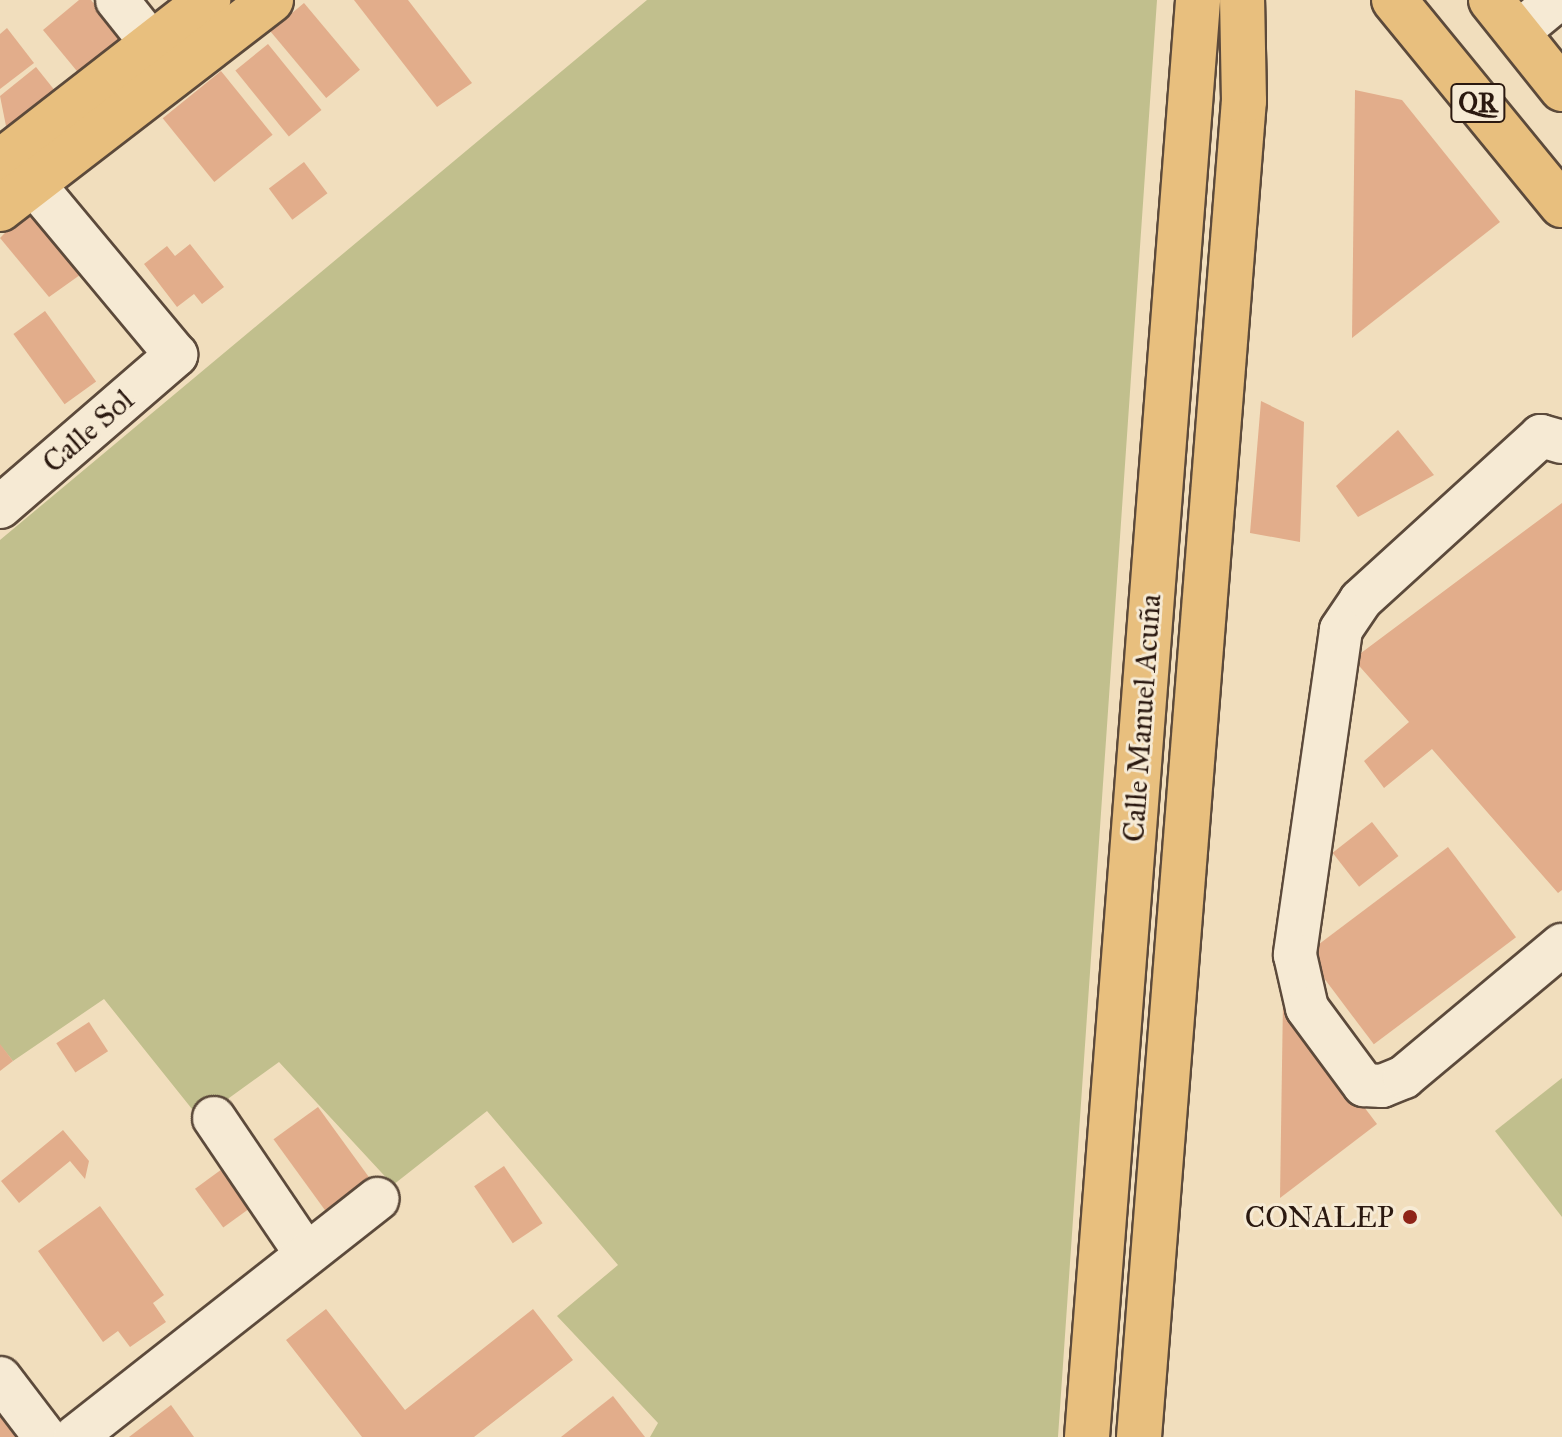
<!DOCTYPE html>
<html>
<head>
<meta charset="utf-8">
<style>
  body { margin:0 }
  #map { position:relative; width:1562px; height:1437px; overflow:hidden; background:#f1debd; font-family:"IM FELL Great Primer",serif }
  div>[style] { position:absolute }
  [style*='--x'] { left:calc(var(--x)*1px); top:calc(var(--y)*1px); width:calc(var(--w)*1px); rotate:calc(var(--a)*1deg) }
  .green>* { inset:0; background:#c1bf8d }
  .building>* { inset:0; background:#e2ad8b; transform-origin:0 0 }
  .roads { filter:drop-shadow(2px 0 #5c4a3b) drop-shadow(-2px 0 #5c4a3b) drop-shadow(0 2px #5c4a3b) drop-shadow(0 -2px #5c4a3b) }
  .minor>* { height:42px; margin:-21px; padding:0 21px; transform-origin:21px; border-radius:21px; background:#f6ead4 }
  .major>* { height:44px; margin:-22px; padding:0 22px; transform-origin:22px; border-radius:22px; background:#e8bf7e }
  .dots>* { width:22px; height:22px; translate:-50% -50%; box-sizing:border-box; border:4px solid #f6ead4; border-radius:50% }
  span { translate:-50% -50%; white-space:nowrap; text-align:center; line-height:1.15; -webkit-text-stroke:6px #f6ead4; paint-order:stroke }
  .shield-label span { padding:2px 6px; background:#f6ead4; border:2px solid; border-radius:6px; -webkit-text-stroke-width:0 }
  .shield-label { font-size:28px; color:#2b1910; font-weight:700 }
  .street-label { font-size:30px; color:#2b1910 }
  .poi-label { font-size:30px; color:#2b1910 }
  .right { translate:-100% -50%; text-align:right }
</style>
</head>
<body>
<div id="map">
  <div class="green">
    <i style="clip-path:polygon(647px 0,1157px 0,1058px 1437px,650px 1437px,658px 1423px,557px 1316px,618px 1265px,487px 1111px,393px 1185px,279px 1062px,200px 1119px,104px 999px,13px 1061px,0 1045px,0 540px)"></i>
    <i style="clip-path:polygon(1562px 1078px,1562px 1217px,1495px 1131px)"></i>
  </div>
  <div class="building">
    <i style="clip-path:polygon(79px 0,91px 0,124px 40px,81px 76px,43px 30px)"></i>
    <i style="clip-path:polygon(354px 0,408px 0,472px 83px,437px 107px)"></i>
    <i style="left:304px;top:3px;width:87px;height:44px;rotate:50deg"></i>
    <i style="clip-path:polygon(7px 28px,34px 63px,0 89px,0 34px)"></i>
    <i style="left:268px;top:44px;width:85px;height:42px;rotate:51deg"></i>
    <i style="clip-path:polygon(36px 67px,56px 92px,7px 131px,0 96px)"></i>
    <i style="left:221px;top:71px;width:82px;height:75px;rotate:51deg"></i>
    <i style="clip-path:polygon(1355px 90px,1402px 100px,1500px 222px,1352px 338px)"></i>
    <i style="left:304px;top:162px;width:39px;height:44px;rotate:53deg"></i>
    <i style="clip-path:polygon(41px 196px,87px 270px,49px 297px,0 238px)"></i>
    <i style="clip-path:polygon(190px 244px,224px 287px,202px 304px,194px 294px,177px 307px,144px 264px,167px 246px,175px 256px)"></i>
    <i style="left:45px;top:311px;width:87px;height:39px;rotate:54deg"></i>
    <i style="clip-path:polygon(1261px 401px,1304px 422px,1300px 542px,1250px 533px)"></i>
    <i style="clip-path:polygon(1398px 430px,1434px 475px,1358px 517px,1336px 486px)"></i>
    <i style="clip-path:polygon(1562px 503px,1562px 890px,1558px 893px,1432px 749px,1384px 788px,1364px 761px,1409px 722px,1353px 659px)"></i>
    <i style="left:1372px;top:822px;width:43px;height:50px;rotate:52deg"></i>
    <i style="left:1448px;top:847px;width:113px;height:178px;rotate:53deg"></i>
    <i style="clip-path:polygon(1283px 1000px,1377px 1124px,1280px 1198px)"></i>
    <i style="left:89px;top:1022px;width:35px;height:39px;rotate:57deg"></i>
    <i style="clip-path:polygon(0 1044px,13px 1061px,0 1071px)"></i>
    <i style="left:318px;top:1107px;width:97px;height:55px;rotate:54deg"></i>
    <i style="clip-path:polygon(63px 1130px,89px 1161px,85px 1179px,70px 1161px,19px 1203px,1px 1181px)"></i>
    <i style="left:229px;top:1164px;width:48px;height:42px;rotate:54deg"></i>
    <i style="left:504px;top:1166px;width:69px;height:36px;rotate:56deg"></i>
    <i style="clip-path:polygon(100px 1206px,164px 1295px,153px 1303px,166px 1322px,130px 1347px,118px 1331px,103px 1342px,38px 1251px)"></i>
    <i style="clip-path:polygon(326px 1309px,405px 1410px,533px 1309px,573px 1360px,474px 1437px,362px 1437px,286px 1340px)"></i>
    <i style="clip-path:polygon(613px 1396px,645px 1437px,561px 1437px)"></i>
    <i style="clip-path:polygon(0 1400px,28px 1437px,0 1437px)"></i>
    <i style="clip-path:polygon(171px 1405px,194px 1437px,129px 1437px)"></i>
  </div>
  <div class="roads">
    <div class="minor">
      <i style="--x:117;--y:0;--w:56;--a:51.5"></i>
      <i style="--x:1517;--y:33;--w:52;--a:-39.5"></i>
      <i style="--x:1562;--y:442;--w:22;--a:-164"></i>
      <i style="--x:1541;--y:436;--w:244;--a:137.7"></i>
      <i style="--x:1361;--y:600;--w:36;--a:124"></i>
      <i style="--x:1341;--y:630;--w:328;--a:98.1"></i>
      <i style="--x:1295;--y:955;--w:54;--a:77.2"></i>
      <i style="--x:1307;--y:1008;--w:96;--a:53.5"></i>
      <i style="--x:1364;--y:1085;--w:18;--a:3"></i>
      <i style="--x:1382;--y:1086;--w:24;--a:-22"></i>
      <i style="--x:1404;--y:1077;--w:206;--a:-39.9"></i>
      <i style="--x:0;--y:507;--w:233;--a:-40.8"></i>
      <i style="--x:176;--y:355;--w:258;--a:-129.8"></i>
      <i style="--x:214;--y:1118;--w:164;--a:55.9"></i>
      <i style="--x:0;--y:1378;--w:74;--a:52.7"></i>
      <i style="--x:75;--y:1437;--w:385;--a:-38.2"></i>
    </div>
    <div class="major">
      <i style="--x:1394;--y:0;--w:265;--a:50.7"></i>
      <i style="--x:1491;--y:0;--w:114;--a:51.4"></i>
      <i style="--x:0;--y:162;--w:264;--a:-37.9"></i>
      <i style="--x:0;--y:209;--w:342;--a:-37.6"></i>
      <i style="--x:1087;--y:1437;--w:1441;--a:-85.58"></i>
      <i style="--x:1139;--y:1437;--w:1340;--a:-85.51"></i>
      <i style="--x:1244;--y:101;--w:101;--a:-91.1"></i>
    </div>
  </div>
  <div class="dots">
    <i style="left:1410px;top:1217px;background:#8f2418"></i>
  </div>
  <div class="shield-label">
    <span style="left:1478px;top:103px">QR</span>
  </div>
  <div class="street-label">
    <span style="left:88px;top:431px;rotate:-41deg">Calle Sol</span>
    <span style="left:1142px;top:718px;rotate:-86deg">Calle Manuel Acuña</span>
  </div>
  <div class="poi-label">
    <span class="right" style="left:1394px;top:1217px">CONALEP</span>
  </div>
</div>
</body>
</html>
